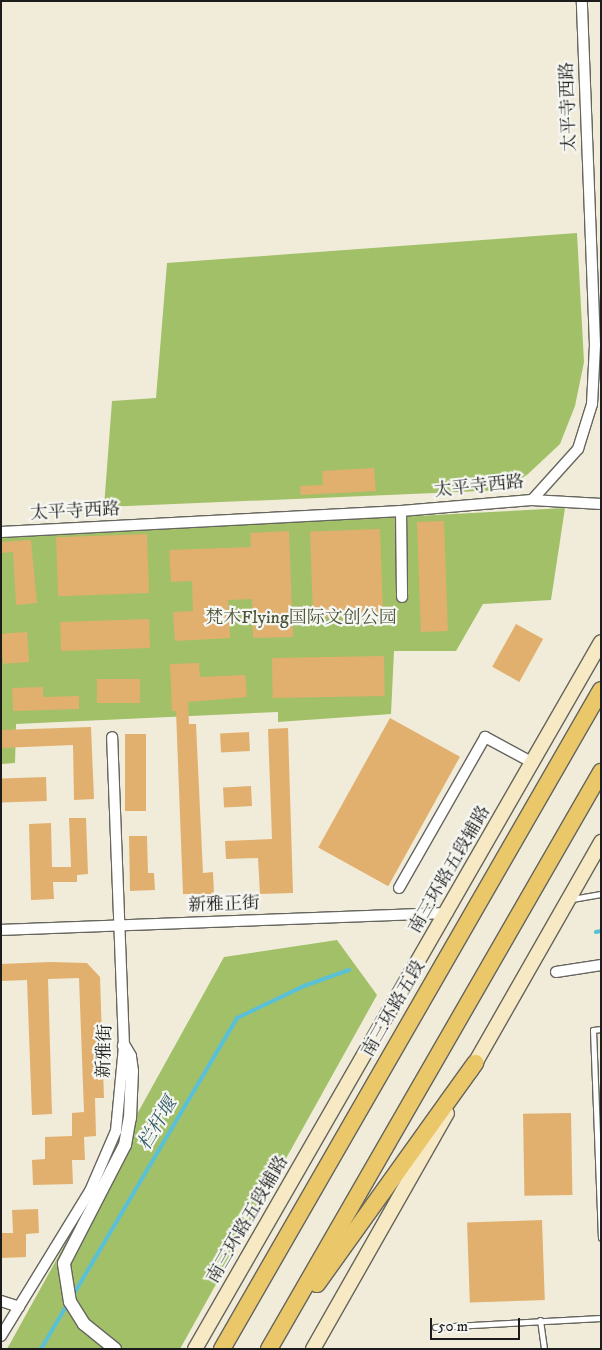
<!DOCTYPE html>
<html>
<head>
<meta charset="utf-8">
<style>
  body { margin:0 }
  #map { position:relative; width:602px; height:1350px; overflow:hidden; background:#f0ecd9; font-family:"IM FELL DW Pica","Noto Serif SC",serif }
  div>[style] { position:absolute }
  [style*='--x'] { left:calc(var(--x)*1px); top:calc(var(--y)*1px); width:calc(var(--w)*1px); rotate:calc(var(--a)*1deg) }
  .green>* { inset:0; background:#a1c068 }
  .stream>* { height:4px; margin:-2px; padding:0 2px; transform-origin:2px; border-radius:2px; background:#5ac0d7 }
  .building>* { inset:0; background:#e1b06e; transform-origin:0 0 }
  .roads { filter:drop-shadow(1px 0 #66655e) drop-shadow(-1px 0 #66655e) drop-shadow(0 1px #66655e) drop-shadow(0 -1px #66655e) }
  .service>* { height:5px; margin:-2.5px; padding:0 2.5px; transform-origin:2.5px; border-radius:2.5px; background:#fff }
  .minor>* { height:10px; margin:-5px; padding:0 5px; transform-origin:5px; border-radius:5px; background:#fff }
  .tertiary>* { height:12px; margin:-6px; padding:0 6px; transform-origin:6px; border-radius:6px; background:#fff }
  .secondary>* { height:14px; margin:-7px; padding:0 7px; transform-origin:7px; border-radius:7px; background:#f7e9c3 }
  .trunk>* { height:16px; margin:-8px; padding:0 8px; transform-origin:8px; border-radius:8px; background:#eac769 }
  span { translate:-50% -50%; white-space:nowrap; text-align:center; line-height:1.15; -webkit-text-stroke:4.5px #f6f6f2; paint-order:stroke }
  .street-label { font-size:18px; color:#1c1c1c }
  .park-label { font-size:18px; color:#4b5537 }
  .water-label { font-size:19px; color:#355e67; font-style:italic }
  .frame { position:absolute; inset:0; border:2px solid #1c1c1c; pointer-events:none }
  .scale { position:absolute; left:430px; top:1318px; width:90px; height:22px; box-sizing:border-box; border:2px solid #1c1c1c; border-top:0; padding-left:6px; font-size:15px; line-height:18px; white-space:nowrap; color:#1c1c1c; -webkit-text-stroke:4px #f6f6f2; paint-order:stroke }
</style>
</head>
<body>
<div id="map">
  <div class="green">
    <i style="clip-path:polygon(577px 233px,584px 362px,575px 406px,560px 444px,528px 474px,504px 490px,104px 507px,112px 401px,156px 398px,167px 263px)"></i>
    <i style="clip-path:polygon(565px 508px,551px 600px,483px 604px,456px 651px,394px 651px,391px 714px,278px 722px,278px 712px,16px 724px,15px 763px,1px 764px,1px 538px)"></i>
    <i style="clip-path:polygon(337px 940px,377px 995px,180px 1349px,7px 1349px,224px 957px)"></i>
  </div>
  <div class="stream">
    <i style="--x:596;--y:932;--w:5;--a:-11"></i>
    <i style="--x:72;--y:1297;--w:324;--a:-59.4"></i>
    <i style="--x:237;--y:1018;--w:74;--a:-25.5"></i>
    <i style="--x:304;--y:986;--w:48;--a:-19.6"></i>
    <i style="--x:41;--y:1349;--w:51;--a:-59.4"></i>
  </div>
  <div class="building">
    <i style="clip-path:polygon(374px 468px,376px 491px,301px 495px,300px 486px,323px 485px,322px 471px)"></i>
    <i style="left:444px;top:521px;width:110px;height:27px;rotate:88deg"></i>
    <i style="left:380px;top:529px;width:86px;height:70px;rotate:88deg"></i>
    <i style="clip-path:polygon(289px 531px,293px 637px,253px 638px,252px 599px,228px 600px,230px 638px,175px 641px,173px 612px,193px 611px,192px 581px,171px 582px,169px 550px,251px 547px,250px 533px)"></i>
    <i style="left:147px;top:534px;width:59px;height:91px;rotate:88deg"></i>
    <i style="clip-path:polygon(31px 540px,37px 603px,16px 605px,13px 552px,1px 553px,1px 542px)"></i>
    <i style="left:149px;top:619px;width:29px;height:89px;rotate:88deg"></i>
    <i style="left:516px;top:624px;width:31px;height:49px;rotate:29deg"></i>
    <i style="left:27px;top:632px;width:30px;height:26px;rotate:86deg"></i>
    <i style="left:384px;top:656px;width:40px;height:112px;rotate:89deg"></i>
    <i style="clip-path:polygon(199px 663px,200px 677px,245px 675px,247px 697px,188px 702px,189px 724px,196px 724px,203px 873px,213px 872px,214px 894px,183px 894px,176px 711px,172px 711px,170px 664px)"></i>
    <i style="left:140px;top:679px;width:24px;height:43px;rotate:90deg"></i>
    <i style="clip-path:polygon(43px 687px,43px 697px,79px 696px,79px 709px,13px 711px,12px 688px)"></i>
    <i style="left:390px;top:718px;width:80px;height:148px;rotate:29deg"></i>
    <i style="clip-path:polygon(91px 727px,94px 799px,74px 800px,73px 745px,1px 748px,1px 730px)"></i>
    <i style="clip-path:polygon(288px 728px,293px 893px,260px 894px,258px 858px,226px 859px,225px 841px,272px 839px,268px 729px)"></i>
    <i style="left:249px;top:732px;width:19px;height:29px;rotate:87deg"></i>
    <i style="left:125px;top:734px;width:21px;height:77px"></i>
    <i style="left:46px;top:777px;width:24px;height:45px;rotate:88deg"></i>
    <i style="left:251px;top:786px;width:20px;height:28px;rotate:87deg"></i>
    <i style="clip-path:polygon(69px 818px,86px 818px,88px 874px,77px 875px,77px 882px,53px 882px,54px 899px,31px 900px,29px 824px,51px 823px,52px 867px,71px 867px)"></i>
    <i style="clip-path:polygon(129px 836px,147px 836px,148px 873px,154px 873px,155px 890px,130px 891px)"></i>
    <i style="clip-path:polygon(50px 962px,87px 963px,100px 977px,104px 1098px,95px 1098px,96px 1136px,84px 1137px,85px 1160px,72px 1160px,73px 1184px,33px 1185px,32px 1160px,45px 1159px,45px 1137px,72px 1136px,72px 1113px,84px 1112px,79px 978px,48px 979px,52px 1114px,32px 1115px,27px 980px,1px 981px,1px 964px)"></i>
    <i style="left:571px;top:1113px;width:82px;height:48px;rotate:89deg"></i>
    <i style="clip-path:polygon(38px 1209px,39px 1233px,26px 1234px,26px 1257px,2px 1258px,1px 1233px,13px 1233px,12px 1210px)"></i>
    <i style="left:542px;top:1220px;width:80px;height:75px;rotate:88deg"></i>
  </div>
  <div class="roads">
    <div class="service">
      <i style="--x:572;--y:899;--w:29;--a:-10"></i>
      <i style="--x:601;--y:1029;--w:8;--a:173"></i>
      <i style="--x:593;--y:1030;--w:208;--a:87.8"></i>
      <i style="--x:540;--y:1320;--w:27;--a:82"></i>
      <i style="--x:435;--y:1327;--w:166;--a:-3.1"></i>
    </div>
    <div class="minor">
      <i style="--x:532;--y:500;--w:69;--a:3.3"></i>
      <i style="--x:401;--y:511;--w:86;--a:89.3"></i>
      <i style="--x:1;--y:532;--w:401;--a:-3"></i>
      <i style="--x:401;--y:511;--w:131;--a:-4.8"></i>
      <i style="--x:532;--y:500;--w:69;--a:-48"></i>
      <i style="--x:578;--y:449;--w:47;--a:-72.7"></i>
      <i style="--x:592;--y:404;--w:59;--a:-87.1"></i>
      <i style="--x:595;--y:345;--w:344;--a:-92.2"></i>
      <i style="--x:399;--y:888;--w:174;--a:-60.3"></i>
      <i style="--x:485;--y:737;--w:55;--a:28.4"></i>
      <i style="--x:1;--y:930;--w:447;--a:-2.2"></i>
      <i style="--x:556;--y:972;--w:46;--a:-8.8"></i>
      <i style="--x:1;--y:1301;--w:19;--a:18"></i>
      <i style="--x:1;--y:1336;--w:170;--a:-58.5"></i>
      <i style="--x:90;--y:1191;--w:65;--a:-66.6"></i>
      <i style="--x:116;--y:1131;--w:85;--a:-84.6"></i>
      <i style="--x:124;--y:1046;--w:309;--a:-92.2"></i>
    </div>
    <div class="tertiary">
      <i style="--x:115;--y:1349;--w:40;--a:-141"></i>
      <i style="--x:84;--y:1324;--w:26;--a:-122"></i>
      <i style="--x:70;--y:1302;--w:39;--a:-99"></i>
      <i style="--x:64;--y:1263;--w:133;--a:-62.7"></i>
      <i style="--x:125;--y:1145;--w:27;--a:-80"></i>
      <i style="--x:130;--y:1118;--w:47;--a:-87.6"></i>
      <i style="--x:132;--y:1071;--w:15;--a:-98"></i>
      <i style="--x:130;--y:1056;--w:12;--a:-121"></i>
    </div>
    <div class="secondary">
      <i style="--x:470;--y:1072;--w:265;--a:-60.3"></i>
      <i style="--x:195;--y:1349;--w:815;--a:-60.13"></i>
      <i style="--x:313;--y:1349;--w:271;--a:-60.4"></i>
    </div>
    <div class="trunk">
      <i style="--x:317;--y:1284;--w:272;--a:-54.4"></i>
      <i style="--x:222;--y:1349;--w:760;--a:-60.1"></i>
      <i style="--x:269;--y:1349;--w:666;--a:-60.08"></i>
    </div>
  </div>
  <div class="street-label">
    <span style="left:569px;top:107px;rotate:-92deg">太平寺西路</span>
    <span style="left:479px;top:487px;rotate:-6deg">太平寺西路</span>
    <span style="left:75px;top:512px;rotate:-3deg">太平寺西路</span>
    <span style="left:450px;top:870px;rotate:-60deg">南三环路五段辅路</span>
    <span style="left:224px;top:905px;rotate:-2deg">新雅正街</span>
    <span style="left:394px;top:1009px;rotate:-60deg">南三环路五段</span>
    <span style="left:105px;top:1051px;rotate:-88deg">新雅街</span>
    <span style="left:248px;top:1220px;rotate:-60deg">南三环路五段辅路</span>
  </div>
  <div class="park-label">
    <span style="left:301px;top:618px">梵木Flying国际文创公园</span>
  </div>
  <div class="water-label">
    <span style="left:158px;top:1124px;rotate:-59deg">栏杆堰</span>
  </div>
  <div class="frame"></div>
  <div class="scale">50 m</div>
</div>
</body>
</html>
